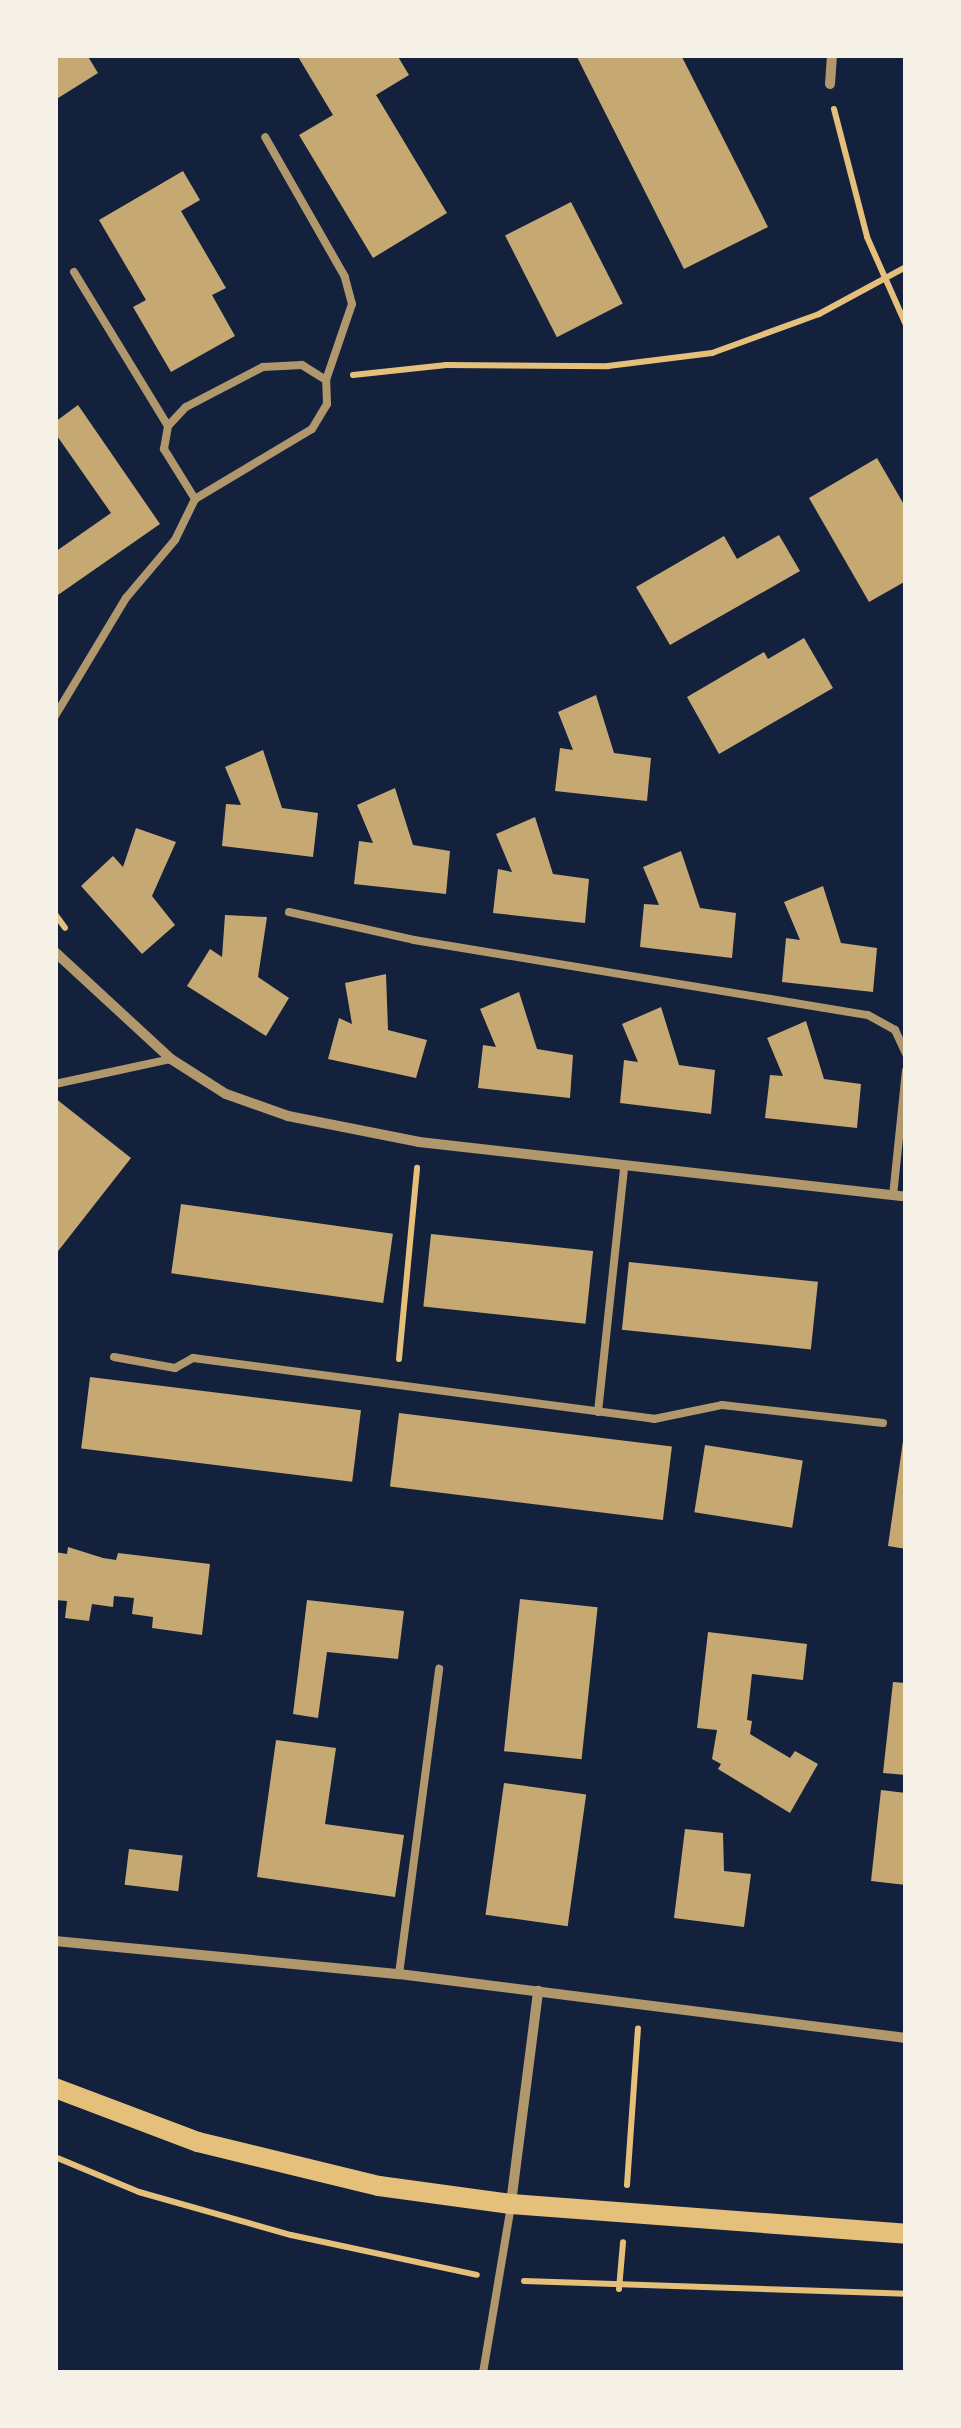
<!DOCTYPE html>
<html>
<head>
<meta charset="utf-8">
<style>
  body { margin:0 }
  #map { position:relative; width:961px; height:2428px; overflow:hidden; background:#14213d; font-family:"Fira Sans",sans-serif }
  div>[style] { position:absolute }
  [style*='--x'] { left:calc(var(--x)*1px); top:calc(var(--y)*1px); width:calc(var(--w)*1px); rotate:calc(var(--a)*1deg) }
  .building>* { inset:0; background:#c6a872; transform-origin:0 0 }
  .path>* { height:6px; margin:-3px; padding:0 3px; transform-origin:3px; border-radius:3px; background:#e5c07b }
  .service>* { height:8px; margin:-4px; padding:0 4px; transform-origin:4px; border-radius:4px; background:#b1986c }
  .minor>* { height:10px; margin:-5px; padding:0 5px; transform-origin:5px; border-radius:5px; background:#b1986c }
  .secondary>* { height:20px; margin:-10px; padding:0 10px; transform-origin:10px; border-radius:10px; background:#e5c07b }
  span { translate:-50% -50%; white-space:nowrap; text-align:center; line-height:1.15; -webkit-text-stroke:10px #f6f1e7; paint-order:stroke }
  .frame { position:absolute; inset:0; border:58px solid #f6f1e7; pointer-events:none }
</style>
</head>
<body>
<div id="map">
  <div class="building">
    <i style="clip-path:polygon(55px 55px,87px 55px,98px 73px,55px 100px)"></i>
    <i style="clip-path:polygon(297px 55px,397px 55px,409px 75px,376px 95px,447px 213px,373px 258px,299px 135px,333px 115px)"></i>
    <i style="clip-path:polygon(576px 55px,681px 55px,768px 227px,684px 269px)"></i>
    <i style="clip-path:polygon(183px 171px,200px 200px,181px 211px,226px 288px,212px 295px,235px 336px,171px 372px,133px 307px,146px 300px,99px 220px)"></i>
    <i style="left:571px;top:202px;width:114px;height:74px;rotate:63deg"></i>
    <i style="clip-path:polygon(78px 405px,160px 524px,55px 597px,55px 552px,111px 513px,55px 433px,55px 422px)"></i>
    <i style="clip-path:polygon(877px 458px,906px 508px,906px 581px,869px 602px,809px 498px)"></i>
    <i style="clip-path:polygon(779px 535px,800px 571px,670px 645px,636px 587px,724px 536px,737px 559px)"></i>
    <i style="clip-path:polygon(804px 638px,833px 688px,719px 754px,687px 697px,764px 652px,768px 659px)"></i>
    <i style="clip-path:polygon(596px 695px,614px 753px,651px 758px,647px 801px,555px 791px,560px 748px,573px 750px,558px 712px)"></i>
    <i style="clip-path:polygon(263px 750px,282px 808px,318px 813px,313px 857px,222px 846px,226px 804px,241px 805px,225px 767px)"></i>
    <i style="clip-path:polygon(395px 788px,413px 845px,450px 851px,446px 894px,354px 884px,359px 841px,373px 843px,357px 805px)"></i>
    <i style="clip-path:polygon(535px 817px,553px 874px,589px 879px,585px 923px,493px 913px,498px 869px,512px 872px,496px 834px)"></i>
    <i style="clip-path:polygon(136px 828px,176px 842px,152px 896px,175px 925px,142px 954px,81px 886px,113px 856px,123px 867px)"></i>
    <i style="clip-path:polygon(681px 851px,700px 908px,736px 913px,732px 958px,640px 947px,644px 904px,659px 905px,643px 867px)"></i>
    <i style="clip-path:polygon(823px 886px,841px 943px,877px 948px,873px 992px,782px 982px,786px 938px,800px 940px,784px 902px)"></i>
    <i style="clip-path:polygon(225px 915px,267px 917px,258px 977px,289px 998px,266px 1036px,187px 986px,210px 949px,222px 957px)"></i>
    <i style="clip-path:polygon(386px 974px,388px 1030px,427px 1040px,416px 1078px,328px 1059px,339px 1018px,352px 1024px,345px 983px)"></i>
    <i style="clip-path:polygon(519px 992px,537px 1049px,573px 1055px,570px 1098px,478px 1088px,483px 1045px,496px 1047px,480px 1009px)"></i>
    <i style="clip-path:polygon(661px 1007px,679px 1065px,715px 1070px,711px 1114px,620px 1103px,624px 1060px,638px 1062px,622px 1024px)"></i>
    <i style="clip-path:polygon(806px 1021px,824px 1079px,861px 1084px,857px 1128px,765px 1118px,770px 1075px,783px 1076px,767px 1038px)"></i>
    <i style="clip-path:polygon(55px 1098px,131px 1158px,55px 1255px)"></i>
    <i style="left:181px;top:1204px;width:214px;height:70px;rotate:8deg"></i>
    <i style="left:431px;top:1234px;width:163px;height:73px;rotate:6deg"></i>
    <i style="left:629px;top:1262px;width:190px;height:68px;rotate:6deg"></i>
    <i style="left:90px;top:1377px;width:273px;height:72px;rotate:7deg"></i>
    <i style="left:399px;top:1413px;width:275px;height:74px;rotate:7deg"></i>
    <i style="clip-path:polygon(904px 1434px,906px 1434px,906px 1549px,888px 1546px)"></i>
    <i style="left:705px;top:1445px;width:99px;height:68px;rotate:9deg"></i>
    <i style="clip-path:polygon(68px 1547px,103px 1558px,116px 1560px,118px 1553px,210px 1564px,202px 1635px,152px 1628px,153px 1617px,132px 1614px,134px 1598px,114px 1596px,113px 1607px,92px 1604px,89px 1621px,65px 1618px,67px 1601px,55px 1600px,55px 1552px,67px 1554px)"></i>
    <i style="left:520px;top:1599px;width:78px;height:153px;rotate:6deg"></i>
    <i style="clip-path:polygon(307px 1600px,404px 1611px,398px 1659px,327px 1652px,318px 1718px,293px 1714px)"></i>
    <i style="clip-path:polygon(708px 1632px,807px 1644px,803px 1680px,752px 1674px,747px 1720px,752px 1721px,750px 1734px,790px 1758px,795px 1751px,818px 1764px,790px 1813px,718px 1769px,721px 1764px,712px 1759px,717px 1730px,697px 1728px)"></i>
    <i style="clip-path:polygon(893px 1682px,906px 1683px,906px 1775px,883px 1773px)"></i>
    <i style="clip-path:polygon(276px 1740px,336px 1748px,325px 1824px,404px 1835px,395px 1897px,257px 1877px)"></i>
    <i style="left:504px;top:1783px;width:83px;height:133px;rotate:8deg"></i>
    <i style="clip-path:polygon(881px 1790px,906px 1793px,906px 1885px,871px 1881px)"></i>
    <i style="clip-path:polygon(685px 1829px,723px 1833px,724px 1871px,751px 1874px,744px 1927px,674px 1918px)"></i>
    <i style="left:129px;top:1849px;width:54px;height:36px;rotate:7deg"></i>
  </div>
  <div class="path">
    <i style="--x:834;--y:109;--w:132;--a:75.5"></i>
    <i style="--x:867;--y:237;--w:96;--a:66.1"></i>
    <i style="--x:353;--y:375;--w:94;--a:-6.1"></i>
    <i style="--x:446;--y:365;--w:162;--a:0.4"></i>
    <i style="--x:608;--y:366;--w:105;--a:-7.1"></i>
    <i style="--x:712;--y:353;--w:114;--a:-20"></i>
    <i style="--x:819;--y:314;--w:99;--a:-28.4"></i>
    <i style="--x:55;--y:914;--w:17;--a:54"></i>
    <i style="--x:399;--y:1359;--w:192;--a:-84.6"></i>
    <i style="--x:55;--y:2157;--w:91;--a:22.6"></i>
    <i style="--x:139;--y:2192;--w:158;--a:15.8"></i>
    <i style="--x:291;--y:2235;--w:190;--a:12.1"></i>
    <i style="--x:627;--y:2185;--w:157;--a:-86"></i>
    <i style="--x:524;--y:2281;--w:382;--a:1.9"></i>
    <i style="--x:619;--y:2289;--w:47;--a:-85.1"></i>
  </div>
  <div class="service">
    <i style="--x:74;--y:272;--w:180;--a:58.6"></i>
    <i style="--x:195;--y:499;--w:59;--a:-121.8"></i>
    <i style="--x:164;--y:449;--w:23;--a:-80"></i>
    <i style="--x:168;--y:426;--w:26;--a:-47"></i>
    <i style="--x:186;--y:407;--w:87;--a:-27.5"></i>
    <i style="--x:263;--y:367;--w:39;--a:-3"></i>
    <i style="--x:302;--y:365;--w:28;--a:32"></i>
    <i style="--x:55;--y:716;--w:138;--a:-59"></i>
    <i style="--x:126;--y:598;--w:76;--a:-49.8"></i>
    <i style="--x:175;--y:540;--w:46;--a:-64"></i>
    <i style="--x:195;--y:499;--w:136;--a:-30.9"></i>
    <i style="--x:312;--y:429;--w:29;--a:-59"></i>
    <i style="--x:327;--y:404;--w:24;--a:-92"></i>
    <i style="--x:326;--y:380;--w:80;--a:-71.1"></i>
    <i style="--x:352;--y:304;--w:28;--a:-105"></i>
    <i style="--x:345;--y:277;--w:161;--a:-119.7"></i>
    <i style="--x:289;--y:912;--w:128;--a:12.6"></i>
    <i style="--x:414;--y:940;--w:460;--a:9.4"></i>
    <i style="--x:868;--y:1015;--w:31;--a:29"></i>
    <i style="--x:895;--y:1030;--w:26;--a:65"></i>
    <i style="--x:55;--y:1084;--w:119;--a:-12.2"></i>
    <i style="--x:893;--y:1196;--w:126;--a:-84.1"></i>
    <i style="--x:114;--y:1357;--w:62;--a:10.2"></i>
    <i style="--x:175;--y:1368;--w:21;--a:-29"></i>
    <i style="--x:193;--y:1358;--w:465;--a:7.5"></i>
    <i style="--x:654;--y:1419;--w:69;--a:-11.6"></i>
    <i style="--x:722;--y:1405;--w:162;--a:6.4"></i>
    <i style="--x:598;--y:1412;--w:246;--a:-83.9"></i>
    <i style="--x:399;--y:1974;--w:308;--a:-82.5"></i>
    <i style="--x:483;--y:2373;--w:170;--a:-80.5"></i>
  </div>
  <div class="minor">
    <i style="--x:830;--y:84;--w:29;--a:-86"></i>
    <i style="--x:55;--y:952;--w:158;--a:42.7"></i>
    <i style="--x:171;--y:1059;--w:65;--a:32.5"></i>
    <i style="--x:226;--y:1094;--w:66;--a:19.5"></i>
    <i style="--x:288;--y:1116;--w:134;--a:11.2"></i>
    <i style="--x:419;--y:1142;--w:490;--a:6.4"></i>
    <i style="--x:55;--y:1941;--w:346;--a:5.5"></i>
    <i style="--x:399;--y:1974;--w:511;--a:7.19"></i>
    <i style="--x:511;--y:2203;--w:214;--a:-82.7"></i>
  </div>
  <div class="secondary">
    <i style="--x:55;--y:2088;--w:153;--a:20.7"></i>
    <i style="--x:198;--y:2142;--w:186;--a:13.7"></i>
    <i style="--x:379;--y:2186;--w:133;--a:7.8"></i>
    <i style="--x:511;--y:2204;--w:396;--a:4.3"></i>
  </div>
  <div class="frame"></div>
</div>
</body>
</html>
